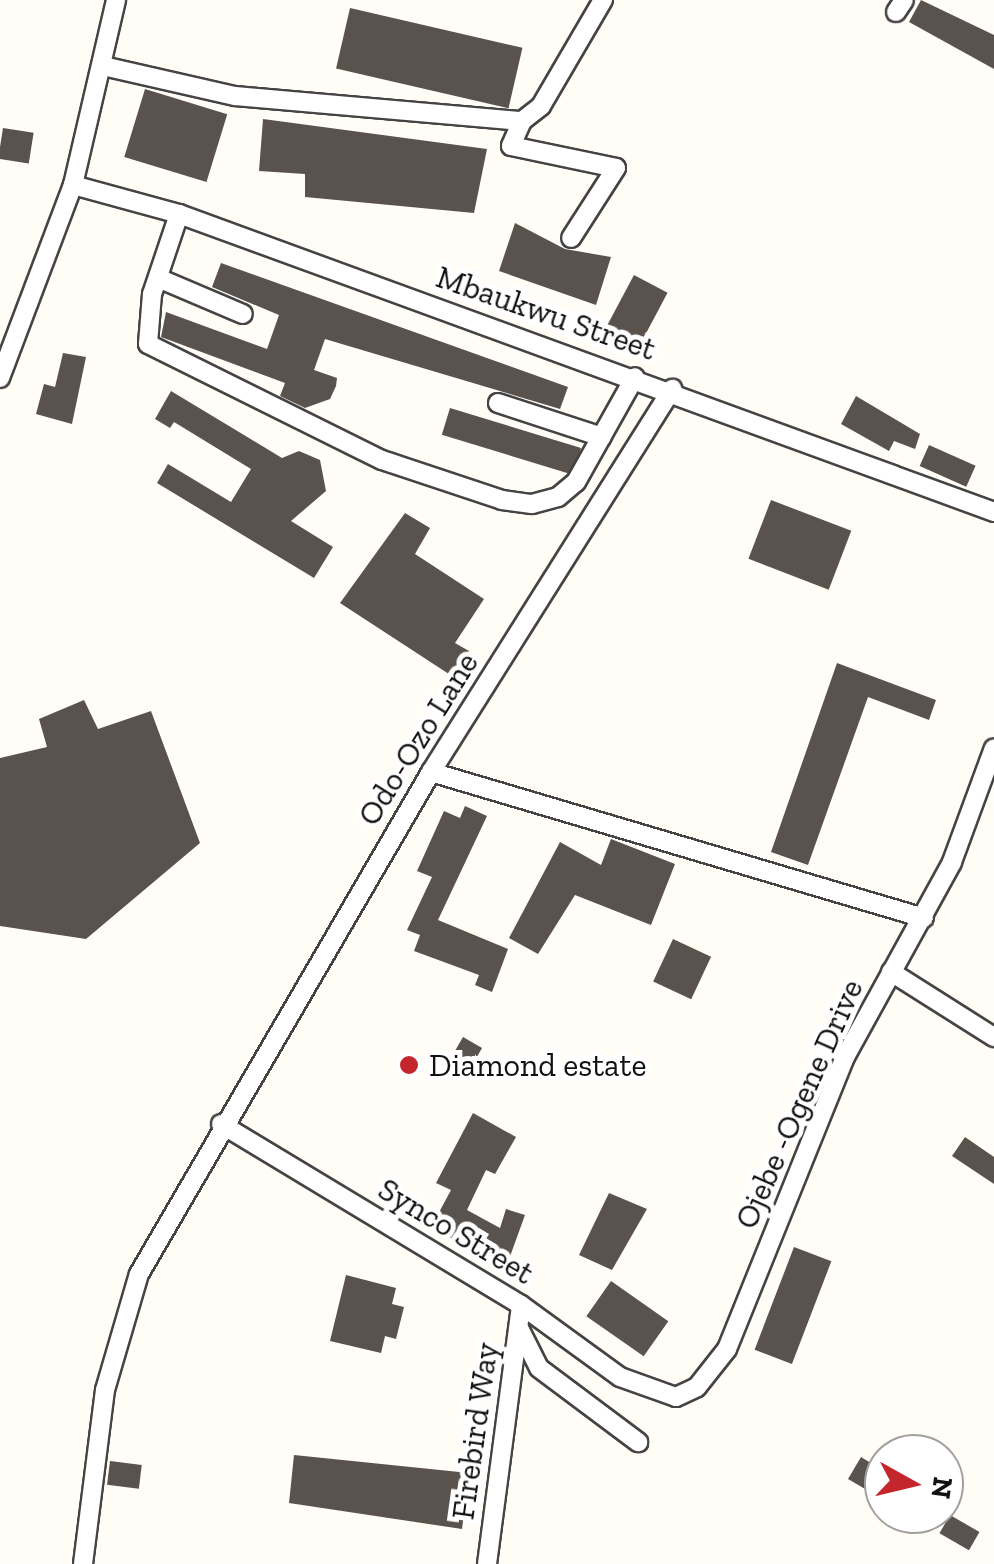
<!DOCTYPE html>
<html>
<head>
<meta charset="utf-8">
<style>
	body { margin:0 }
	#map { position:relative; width:994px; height:1564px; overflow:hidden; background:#fffdf5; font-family:"Zilla Slab",serif }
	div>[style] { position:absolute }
	.building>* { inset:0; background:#5a524d; transform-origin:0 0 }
	.roads { filter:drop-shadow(2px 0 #444) drop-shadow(-2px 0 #444) drop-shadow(0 2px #444) drop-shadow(0 -2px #444) }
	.minor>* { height:18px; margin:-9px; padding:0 9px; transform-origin:9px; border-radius:9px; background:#fff }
	.dots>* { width:28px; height:28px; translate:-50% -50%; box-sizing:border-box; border:5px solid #fff; border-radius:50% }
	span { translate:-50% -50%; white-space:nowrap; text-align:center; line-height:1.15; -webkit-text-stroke:10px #fff; paint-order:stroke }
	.street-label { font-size:32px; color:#111 }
	.poi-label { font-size:32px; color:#111 }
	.left { translate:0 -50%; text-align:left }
	.north { position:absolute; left:864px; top:1434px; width:100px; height:100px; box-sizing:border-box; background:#fff; border:2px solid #a0a0a0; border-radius:50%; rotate:98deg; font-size:28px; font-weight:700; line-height:40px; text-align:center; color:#111 }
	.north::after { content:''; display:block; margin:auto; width:35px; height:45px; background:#c4262e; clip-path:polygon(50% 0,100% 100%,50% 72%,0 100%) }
</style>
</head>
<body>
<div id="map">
	<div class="building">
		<div style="clip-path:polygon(921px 0,994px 35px,994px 69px,909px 22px)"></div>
		<div style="left:350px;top:8px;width:177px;height:62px;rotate:13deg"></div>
		<div style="left:145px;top:89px;width:86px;height:71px;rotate:17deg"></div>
		<div style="clip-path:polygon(263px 119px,487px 149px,474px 213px,305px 197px,305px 174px,259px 171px)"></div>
		<div style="left:3px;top:128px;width:31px;height:31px;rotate:9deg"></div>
		<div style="clip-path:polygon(515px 223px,565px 249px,611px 257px,596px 305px,499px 271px)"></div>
		<div style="clip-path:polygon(221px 263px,568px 387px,560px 409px,325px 339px,314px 370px,337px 378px,336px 386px,330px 399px,305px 408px,280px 396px,285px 383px,161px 337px,166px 312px,267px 349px,279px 315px,212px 287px)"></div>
		<div style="left:634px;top:275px;width:38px;height:57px;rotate:28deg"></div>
		<div style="clip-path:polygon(63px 353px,86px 357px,72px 424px,36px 414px,44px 384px,55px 387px)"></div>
		<div style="clip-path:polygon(171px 391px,282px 458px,299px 451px,320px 460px,326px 491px,291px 521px,333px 547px,314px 578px,157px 483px,168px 464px,231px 502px,251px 469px,174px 422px,170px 428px,155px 419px)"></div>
		<div style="clip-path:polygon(856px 396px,920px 434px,915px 449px,894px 441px,889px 451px,841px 424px)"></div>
		<div style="left:450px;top:408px;width:137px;height:28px;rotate:17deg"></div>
		<div style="left:929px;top:445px;width:51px;height:23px;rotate:24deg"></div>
		<div style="left:771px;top:500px;width:86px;height:63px;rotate:21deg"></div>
		<div style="clip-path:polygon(405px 513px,430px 528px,415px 554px,484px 599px,455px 643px,469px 651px,455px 678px,340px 603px)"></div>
		<div style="clip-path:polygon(837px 663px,936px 700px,929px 720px,868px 697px,808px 865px,771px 852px)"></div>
		<div style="clip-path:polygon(84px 700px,98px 729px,151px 711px,200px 843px,86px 939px,0 926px,0 758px,47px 747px,39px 719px)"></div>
		<div style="clip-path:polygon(465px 806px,487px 816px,438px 920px,508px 949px,492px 992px,475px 985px,479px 975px,414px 951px,420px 935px,407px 930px,432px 877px,417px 871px,444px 811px,460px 818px)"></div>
		<div style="clip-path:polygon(611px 839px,675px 864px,651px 925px,575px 895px,538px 954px,509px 938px,560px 842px,601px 865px)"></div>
		<div style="left:673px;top:939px;width:42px;height:47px;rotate:25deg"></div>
		<div style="left:463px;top:1037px;width:22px;height:32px;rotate:30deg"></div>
		<div style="clip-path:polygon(473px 1113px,516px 1137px,495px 1174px,486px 1170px,467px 1210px,500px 1228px,506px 1209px,525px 1215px,508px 1262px,430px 1229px,451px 1190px,436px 1183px)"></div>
		<div style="clip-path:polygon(965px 1137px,994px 1157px,994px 1184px,952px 1156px)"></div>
		<div style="clip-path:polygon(609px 1193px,647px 1209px,612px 1270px,579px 1255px)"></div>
		<div style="left:794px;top:1247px;width:40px;height:110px;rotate:21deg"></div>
		<div style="clip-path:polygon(346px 1275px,396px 1288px,392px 1304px,404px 1307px,396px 1339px,385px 1336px,381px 1353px,330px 1341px)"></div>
		<div style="left:611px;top:1281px;width:70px;height:43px;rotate:35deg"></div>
		<div style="clip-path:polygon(294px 1455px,469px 1473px,462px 1529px,289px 1503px)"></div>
		<div style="clip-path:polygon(861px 1457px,884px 1471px,884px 1500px,848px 1479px)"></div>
		<div style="left:110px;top:1461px;width:32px;height:24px;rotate:7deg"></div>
		<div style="left:950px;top:1515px;width:34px;height:21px;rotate:30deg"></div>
	</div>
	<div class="roads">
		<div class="minor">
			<div style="left:896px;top:12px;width:14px;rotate:-56deg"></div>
			<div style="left:103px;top:66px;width:135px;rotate:12.8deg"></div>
			<div style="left:235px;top:96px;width:288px;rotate:5deg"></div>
			<div style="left:522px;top:121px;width:24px;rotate:-38deg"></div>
			<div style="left:541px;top:106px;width:123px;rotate:-59.7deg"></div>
			<div style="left:522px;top:121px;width:27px;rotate:114deg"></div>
			<div style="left:511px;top:146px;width:107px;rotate:11.8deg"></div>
			<div style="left:616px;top:168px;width:83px;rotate:122.7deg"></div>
			<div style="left:73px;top:185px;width:110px;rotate:15.3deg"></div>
			<div style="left:179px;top:214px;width:868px;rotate:20.08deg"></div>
			<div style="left:179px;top:214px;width:84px;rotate:108.6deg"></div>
			<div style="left:152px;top:294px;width:50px;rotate:94.6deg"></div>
			<div style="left:148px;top:344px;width:261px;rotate:26.4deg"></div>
			<div style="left:382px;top:460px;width:126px;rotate:18.4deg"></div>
			<div style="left:502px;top:500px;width:30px;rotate:8deg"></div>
			<div style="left:532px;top:504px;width:27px;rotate:-15deg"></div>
			<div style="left:558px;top:497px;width:23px;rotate:-40deg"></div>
			<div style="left:576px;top:482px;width:120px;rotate:-60.7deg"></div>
			<div style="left:158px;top:278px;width:92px;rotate:23deg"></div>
			<div style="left:0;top:378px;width:206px;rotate:-69.3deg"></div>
			<div style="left:73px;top:185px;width:190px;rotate:-76.9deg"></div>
			<div style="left:498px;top:403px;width:109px;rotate:18.1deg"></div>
			<div style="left:431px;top:772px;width:514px;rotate:16.5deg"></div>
			<div style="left:891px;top:972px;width:122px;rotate:32.3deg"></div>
			<div style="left:221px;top:1124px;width:350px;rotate:31.1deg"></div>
			<div style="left:521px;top:1305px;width:122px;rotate:36deg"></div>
			<div style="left:620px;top:1377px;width:59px;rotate:19.7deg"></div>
			<div style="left:676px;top:1397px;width:23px;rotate:-25deg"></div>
			<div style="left:697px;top:1387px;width:48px;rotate:-51.7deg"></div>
			<div style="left:727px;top:1349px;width:315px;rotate:-68deg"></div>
			<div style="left:845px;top:1057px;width:222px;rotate:-61.2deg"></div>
			<div style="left:952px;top:862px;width:121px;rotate:-69.8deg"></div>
			<div style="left:520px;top:1330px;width:42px;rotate:63.4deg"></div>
			<div style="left:539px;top:1368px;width:124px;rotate:36.8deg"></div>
			<div style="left:83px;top:1564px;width:175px;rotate:-82.8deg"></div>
			<div style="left:105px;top:1390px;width:121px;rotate:-73.7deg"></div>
			<div style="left:139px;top:1274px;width:581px;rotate:-59.81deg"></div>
			<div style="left:431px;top:772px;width:453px;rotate:-57.8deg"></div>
			<div style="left:487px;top:1564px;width:261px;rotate:-82.5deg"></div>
		</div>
	</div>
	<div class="dots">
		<div style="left:409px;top:1065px;background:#c4262e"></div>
	</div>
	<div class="street-label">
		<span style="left:546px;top:313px;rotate:19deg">Mbaukwu Street</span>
		<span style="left:418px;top:739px;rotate:-58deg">Odo-Ozo Lane</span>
		<span style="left:799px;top:1104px;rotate:-66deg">Ojebe -Ogene Drive</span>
		<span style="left:456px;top:1231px;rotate:31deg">Synco Street</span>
		<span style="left:475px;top:1431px;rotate:-82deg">Firebird Way</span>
	</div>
	<div class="poi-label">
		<span class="left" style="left:429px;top:1065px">Diamond estate</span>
	</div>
	<div class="north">N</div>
</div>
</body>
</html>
